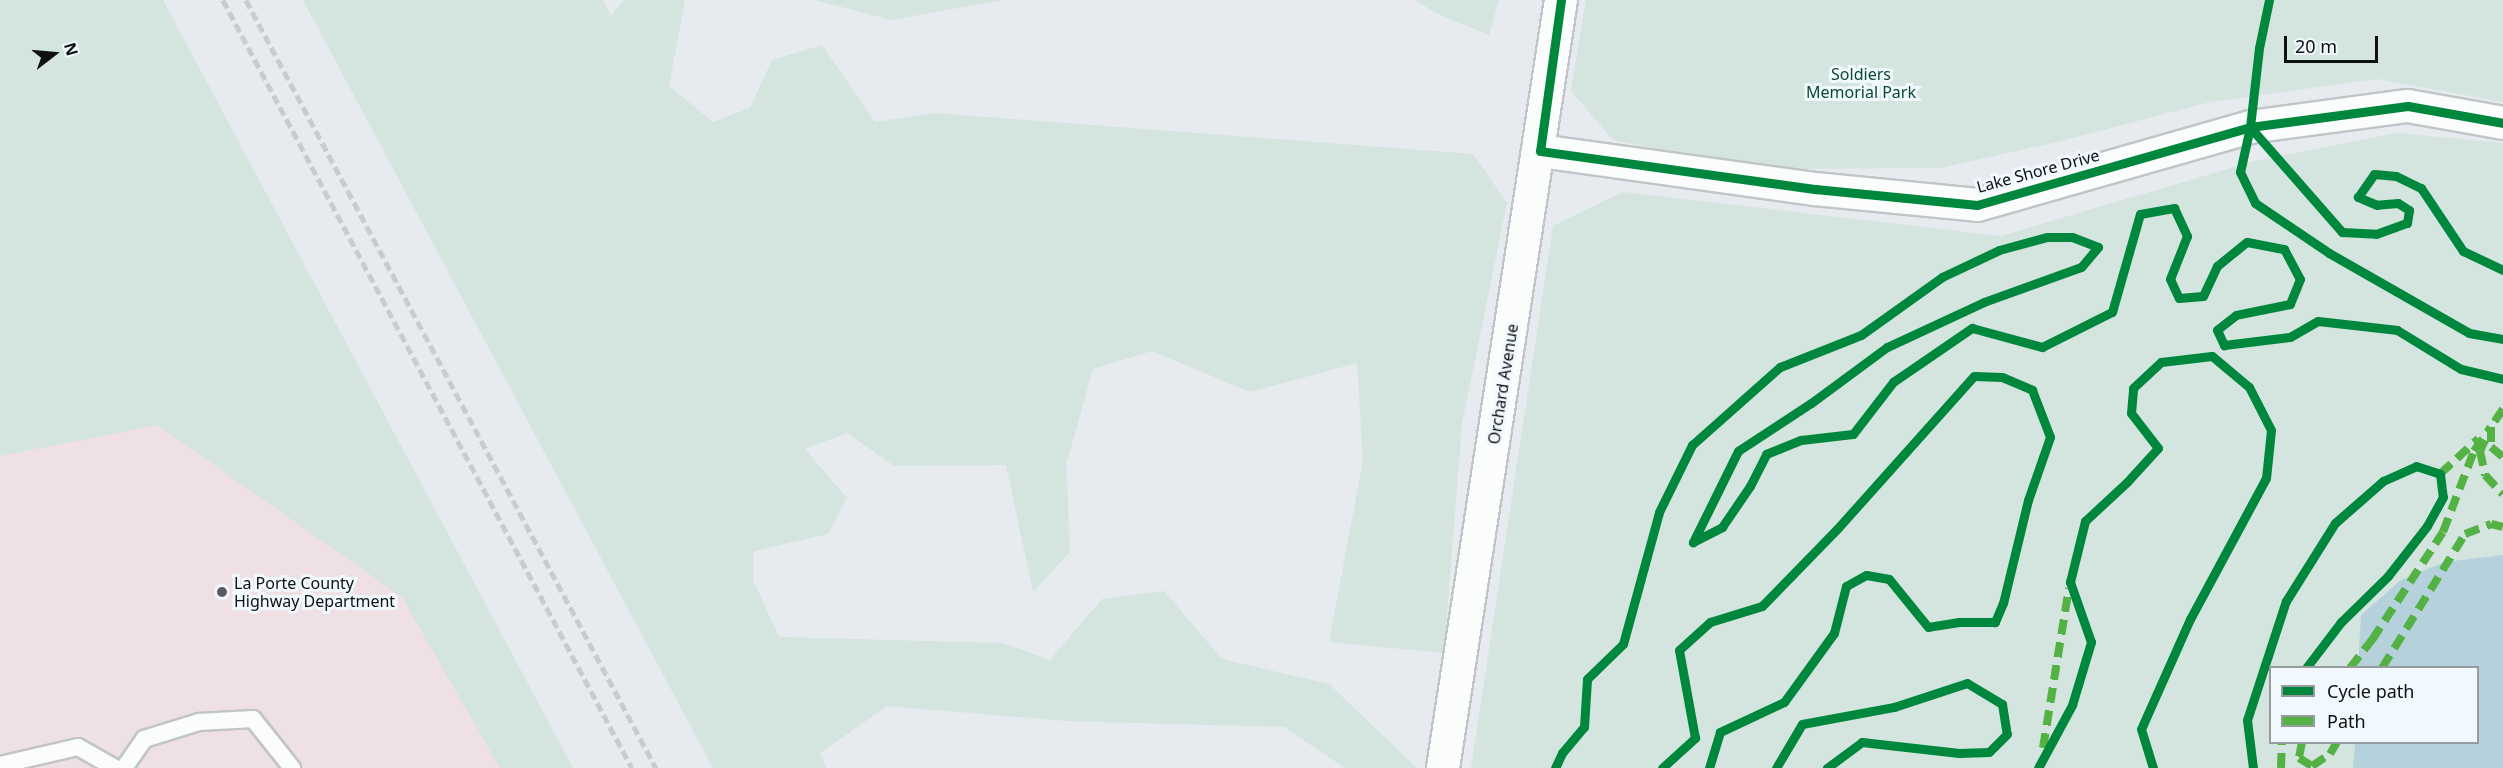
<!DOCTYPE html>
<html>
<head>
<meta charset="utf-8">
<style>
	body { margin:0 }
	#map { position:relative; width:2503px; height:768px; overflow:hidden; background:#e7eaee; font-family:"Noto Sans",sans-serif }
	div>[style] { position:absolute }
	.industrial>* { inset:0; background:#eee0e4 }
	.green>* { inset:0; background:#d4e4de }
	.water>* { inset:0; background:#b5d2dc }
	.roads { filter:drop-shadow(2px 0 #c2c5c8) drop-shadow(-2px 0 #c2c5c8) drop-shadow(0 2px #c2c5c8) drop-shadow(0 -2px #c2c5c8) }
	.service>* { height:16px; margin:-8px; padding:0 8px; transform-origin:8px; border-radius:8px; background:#fbfcfc }
	.minor>* { height:32px; margin:-16px; padding:0 16px; transform-origin:16px; border-radius:16px; background:#fbfcfc }
	.rail>* { height:4.5px; margin-top:-2.25px; transform-origin:0; background:repeating-linear-gradient(90deg,#cbcbcd 0 9px,transparent 0 13.5px) }
	.quiet>* { height:8px; margin-top:-4px; transform-origin:0; background:repeating-linear-gradient(90deg,#54b144 0 15px,transparent 0 23px) }
	.cycleway>* { height:9px; margin:-4.5px; padding:0 4.5px; transform-origin:4.5px; border-radius:4.5px; background:#00873e }
	.dots>* { width:16px; height:16px; translate:-50% -50%; box-sizing:border-box; border:3px solid #f1f8fe; border-radius:50% }
	span { translate:-50% -50%; white-space:nowrap; text-align:center; line-height:1.15; -webkit-text-stroke:6px #f1f8fe; paint-order:stroke }
	.park-label { font-size:16px; color:#084a31 }
	.street-label { font-size:16px; color:#0e1012 }
	.poi-label { font-size:16px; color:#0e1012 }
	.left { translate:0 -50%; text-align:left }
	.legend { position:absolute; left:2269px; top:666px; width:210px; height:78px; box-sizing:border-box; background:#f1f8fe; border:2px solid #969ba0; margin:0; padding:8px 10px; list-style:none; font-size:18px; color:#0e1012 }
	.legend li { display:flex; align-items:center; gap:12px; height:30px }
	.legend b { width:30px; border:2px solid #969ba0 }
	.north { position:absolute; left:24px; top:24px; width:60px; height:60px; -webkit-text-stroke:4px #f1f8fe; paint-order:stroke; rotate:74deg; font-size:16px; font-weight:700; line-height:24px; text-align:center; color:#0e1012 }
	.north::after { content:''; display:block; margin:auto; width:21px; height:27px; background:#0e1012; clip-path:polygon(50% 0,100% 100%,50% 72%,0 100%) }
	.scale { position:absolute; left:2284px; top:36px; width:94px; height:27px; box-sizing:border-box; border:3px solid #0e1012; border-top:0; padding-left:8px; font-size:18px; line-height:21px; white-space:nowrap; color:#0e1012; -webkit-text-stroke:4px #f1f8fe; paint-order:stroke }
</style>
</head>
<body>
<div id="map">
	<div class="industrial">
		<div style="clip-path:polygon(306px 333px,538px 768px,0 768px,0 415px)"></div>
	</div>
	<div class="green">
		<div style="clip-path:polygon(0 0,163px 0,573px 768px,500px 768px,402px 597px,157px 425px,0 456px)"></div>
		<div style="clip-path:polygon(303px 0,603px 0,611px 16px,624px 0,685px 0,669px 86px,713px 122px,750px 108px,772px 60px,822px 45px,875px 122px,934px 113px,1473px 154px,1507px 203px,1462px 423px,1444px 653px,1329px 642px,1363px 461px,1357px 363px,1250px 392px,1152px 351px,1093px 369px,1066px 465px,1070px 552px,1033px 592px,1006px 465px,894px 466px,847px 433px,805px 449px,847px 498px,828px 534px,754px 551px,753px 580px,779px 637px,1003px 643px,1050px 660px,1102px 599px,1164px 591px,1222px 659px,1329px 684px,1417px 768px,1345px 768px,1284px 727px,1067px 721px,887px 706px,820px 753px,826px 768px,713px 768px)"></div>
		<div style="clip-path:polygon(815px 0,1003px 0,891px 20px)"></div>
		<div style="clip-path:polygon(1415px 0,1499px 0,1489px 35px,1436px 13px)"></div>
		<div style="clip-path:polygon(1586px 0,2503px 0,2503px 102px,2377px 79px,2210px 102px,2061px 141px,1941px 168px,1758px 169px,1613px 140px,1571px 91px)"></div>
		<div style="clip-path:polygon(evenodd,2397px 133px,2503px 143px,2503px 768px,1471px 768px,1553px 226px,1623px 192px,2001px 236px,2255px 161px,2397px 133px,2270px 668px,2478px 668px,2478px 742px,2270px 742px,2270px 668px)"></div>
	</div>
	<div class="water">
		<div style="clip-path:polygon(2503px 555px,2503px 768px,2353px 768px,2355px 743px,2478px 742px,2478px 668px,2358px 667px,2361px 615px,2401px 580px,2445px 562px)"></div>
	</div>
	<div class="roads">
		<div class="service">
			<div style="left:0;top:765px;width:80px;rotate:-13deg"></div>
			<div style="left:78px;top:747px;width:43px;rotate:29.6deg"></div>
			<div style="left:124px;top:768px;width:35px;rotate:-55deg"></div>
			<div style="left:144px;top:739px;width:58px;rotate:-17.2deg"></div>
			<div style="left:199px;top:722px;width:54px;rotate:-3.2deg"></div>
			<div style="left:253px;top:719px;width:63px;rotate:51.5deg"></div>
		</div>
		<div class="minor">
			<div style="left:1540px;top:151px;width:278px;rotate:7.9deg"></div>
			<div style="left:1815px;top:189px;width:163px;rotate:5.6deg"></div>
			<div style="left:1977px;top:205px;width:284px;rotate:-15.9deg"></div>
			<div style="left:2250px;top:127px;width:159px;rotate:-7.6deg"></div>
			<div style="left:2408px;top:106px;width:97px;rotate:10.1deg"></div>
			<div style="left:1443px;top:768px;width:777px;rotate:-81.27deg"></div>
		</div>
	</div>
	<div class="rail">
		<div style="left:223px;top:0;width:870px;rotate:61.96deg"></div>
		<div style="left:246px;top:0;width:871px;rotate:61.9deg"></div>
	</div>
	<div class="quiet">
		<div style="left:2503px;top:409px;width:22px;rotate:124deg"></div>
		<div style="left:2491px;top:427px;width:20px;rotate:90deg"></div>
		<div style="left:2491px;top:447px;width:16px;rotate:40deg"></div>
		<div style="left:2485px;top:440px;width:12px;rotate:114deg"></div>
		<div style="left:2480px;top:451px;width:25px;rotate:78deg"></div>
		<div style="left:2485px;top:475px;width:26px;rotate:47deg"></div>
		<div style="left:2440px;top:474px;width:52px;rotate:-42.6deg"></div>
		<div style="left:2350px;top:668px;width:36px;rotate:-52deg"></div>
		<div style="left:2372px;top:640px;width:129px;rotate:-56.7deg"></div>
		<div style="left:2443px;top:532px;width:87px;rotate:-69.1deg"></div>
		<div style="left:2474px;top:451px;width:29px;rotate:-55deg"></div>
		<div style="left:2382px;top:668px;width:158px;rotate:-58.2deg"></div>
		<div style="left:2465px;top:534px;width:28px;rotate:-21deg"></div>
		<div style="left:2491px;top:524px;width:12px;rotate:14deg"></div>
		<div style="left:2302px;top:742px;width:16px;rotate:101deg"></div>
		<div style="left:2299px;top:758px;width:15px;rotate:32deg"></div>
		<div style="left:2312px;top:766px;width:22px;rotate:-34deg"></div>
		<div style="left:2330px;top:754px;width:14px;rotate:-60deg"></div>
		<div style="left:2043px;top:748px;width:162px;rotate:-80.8deg"></div>
		<div style="left:2281px;top:768px;width:26px;rotate:-88deg"></div>
	</div>
	<div class="cycleway">
		<div style="left:1561px;top:0;width:152px;rotate:97.9deg"></div>
		<div style="left:1540px;top:151px;width:278px;rotate:7.9deg"></div>
		<div style="left:1815px;top:189px;width:163px;rotate:5.6deg"></div>
		<div style="left:1977px;top:205px;width:284px;rotate:-15.9deg"></div>
		<div style="left:2250px;top:127px;width:159px;rotate:-7.6deg"></div>
		<div style="left:2408px;top:106px;width:97px;rotate:10.1deg"></div>
		<div style="left:2269px;top:0;width:49px;rotate:101.8deg"></div>
		<div style="left:2259px;top:48px;width:80px;rotate:96.5deg"></div>
		<div style="left:2250px;top:127px;width:46px;rotate:102.5deg"></div>
		<div style="left:2240px;top:172px;width:34px;rotate:64deg"></div>
		<div style="left:2255px;top:203px;width:89px;rotate:34deg"></div>
		<div style="left:2329px;top:253px;width:161px;rotate:29.7deg"></div>
		<div style="left:2469px;top:333px;width:35px;rotate:10deg"></div>
		<div style="left:2250px;top:127px;width:140px;rotate:48.8deg"></div>
		<div style="left:2342px;top:232px;width:34px;rotate:3deg"></div>
		<div style="left:2376px;top:234px;width:33px;rotate:-20deg"></div>
		<div style="left:2407px;top:223px;width:13px;rotate:-81deg"></div>
		<div style="left:2409px;top:210px;width:13px;rotate:-148deg"></div>
		<div style="left:2398px;top:203px;width:21px;rotate:175deg"></div>
		<div style="left:2377px;top:205px;width:21px;rotate:-157deg"></div>
		<div style="left:2358px;top:197px;width:28px;rotate:-55deg"></div>
		<div style="left:2374px;top:174px;width:22px;rotate:5deg"></div>
		<div style="left:2396px;top:176px;width:28px;rotate:26deg"></div>
		<div style="left:2421px;top:188px;width:76px;rotate:56.3deg"></div>
		<div style="left:2463px;top:251px;width:44px;rotate:25.4deg"></div>
		<div style="left:1555px;top:768px;width:17px;rotate:-65deg"></div>
		<div style="left:1562px;top:753px;width:34px;rotate:-50deg"></div>
		<div style="left:1584px;top:727px;width:48px;rotate:-86.4deg"></div>
		<div style="left:1587px;top:679px;width:50px;rotate:-44.2deg"></div>
		<div style="left:1623px;top:644px;width:137px;rotate:-74.7deg"></div>
		<div style="left:1659px;top:512px;width:75px;rotate:-63.8deg"></div>
		<div style="left:1692px;top:445px;width:118px;rotate:-41.6deg"></div>
		<div style="left:1780px;top:367px;width:87px;rotate:-21.6deg"></div>
		<div style="left:1861px;top:335px;width:100px;rotate:-35.6deg"></div>
		<div style="left:1942px;top:277px;width:63px;rotate:-25.3deg"></div>
		<div style="left:1999px;top:250px;width:50px;rotate:-15.2deg"></div>
		<div style="left:2047px;top:237px;width:25px"></div>
		<div style="left:2072px;top:237px;width:28px;rotate:21deg"></div>
		<div style="left:2098px;top:247px;width:26px;rotate:130deg"></div>
		<div style="left:2081px;top:267px;width:103px;rotate:160.2deg"></div>
		<div style="left:1984px;top:302px;width:107px;rotate:155.1deg"></div>
		<div style="left:1887px;top:347px;width:94px;rotate:143.6deg"></div>
		<div style="left:1811px;top:403px;width:87px;rotate:146.7deg"></div>
		<div style="left:1738px;top:451px;width:102px;rotate:116.3deg"></div>
		<div style="left:1693px;top:542px;width:33px;rotate:-27deg"></div>
		<div style="left:1722px;top:527px;width:50px;rotate:-55.7deg"></div>
		<div style="left:1750px;top:486px;width:36px;rotate:-63deg"></div>
		<div style="left:1766px;top:454px;width:38px;rotate:-22deg"></div>
		<div style="left:1801px;top:440px;width:52px;rotate:-6.6deg"></div>
		<div style="left:1853px;top:434px;width:66px;rotate:-52.4deg"></div>
		<div style="left:1893px;top:382px;width:96px;rotate:-34.4deg"></div>
		<div style="left:1972px;top:328px;width:73px;rotate:15.2deg"></div>
		<div style="left:2042px;top:347px;width:78px;rotate:-26.6deg"></div>
		<div style="left:2112px;top:312px;width:102px;rotate:-74.1deg"></div>
		<div style="left:2140px;top:214px;width:35px;rotate:-10deg"></div>
		<div style="left:2174px;top:208px;width:31px;rotate:65deg"></div>
		<div style="left:2187px;top:236px;width:46px;rotate:111.6deg"></div>
		<div style="left:2170px;top:279px;width:21px;rotate:65deg"></div>
		<div style="left:2179px;top:298px;width:24px;rotate:-5deg"></div>
		<div style="left:2203px;top:296px;width:33px;rotate:-65deg"></div>
		<div style="left:2217px;top:266px;width:38px;rotate:-39deg"></div>
		<div style="left:2247px;top:242px;width:38px;rotate:11deg"></div>
		<div style="left:2284px;top:249px;width:34px;rotate:62deg"></div>
		<div style="left:2300px;top:279px;width:27px;rotate:112deg"></div>
		<div style="left:2290px;top:304px;width:55px;rotate:168.5deg"></div>
		<div style="left:2236px;top:315px;width:24px;rotate:142deg"></div>
		<div style="left:2217px;top:330px;width:17px;rotate:65deg"></div>
		<div style="left:2224px;top:345px;width:66px;rotate:-6.9deg"></div>
		<div style="left:2290px;top:337px;width:32px;rotate:-30deg"></div>
		<div style="left:2318px;top:321px;width:80px;rotate:6.5deg"></div>
		<div style="left:2397px;top:330px;width:75px;rotate:31.4deg"></div>
		<div style="left:2461px;top:369px;width:43px;rotate:13.4deg"></div>
		<div style="left:1662px;top:768px;width:45px;rotate:-42.3deg"></div>
		<div style="left:1695px;top:738px;width:89px;rotate:-100.3deg"></div>
		<div style="left:1679px;top:650px;width:42px;rotate:-42.1deg"></div>
		<div style="left:1710px;top:622px;width:54px;rotate:-17.1deg"></div>
		<div style="left:1762px;top:606px;width:107px;rotate:-45.8deg"></div>
		<div style="left:1837px;top:529px;width:205px;rotate:-48.2deg"></div>
		<div style="left:1974px;top:376px;width:28px;rotate:2deg"></div>
		<div style="left:2002px;top:377px;width:33px;rotate:23deg"></div>
		<div style="left:2032px;top:390px;width:50px;rotate:69deg"></div>
		<div style="left:2050px;top:437px;width:67px;rotate:109.2deg"></div>
		<div style="left:2028px;top:500px;width:106px;rotate:103.6deg"></div>
		<div style="left:2003px;top:603px;width:21px;rotate:113deg"></div>
		<div style="left:1995px;top:622px;width:36px;rotate:180deg"></div>
		<div style="left:1959px;top:622px;width:31px;rotate:171deg"></div>
		<div style="left:1928px;top:627px;width:62px;rotate:-129.1deg"></div>
		<div style="left:1889px;top:579px;width:23px;rotate:-170deg"></div>
		<div style="left:1866px;top:575px;width:23px;rotate:151deg"></div>
		<div style="left:1846px;top:586px;width:49px;rotate:104.3deg"></div>
		<div style="left:1834px;top:633px;width:85px;rotate:125.9deg"></div>
		<div style="left:1784px;top:702px;width:71px;rotate:154.9deg"></div>
		<div style="left:1720px;top:732px;width:38px;rotate:107deg"></div>
		<div style="left:1776px;top:768px;width:51px;rotate:-59.4deg"></div>
		<div style="left:1802px;top:724px;width:94px;rotate:-10.5deg"></div>
		<div style="left:1894px;top:707px;width:77px;rotate:-18.2deg"></div>
		<div style="left:1967px;top:683px;width:41px;rotate:31deg"></div>
		<div style="left:2002px;top:704px;width:30px;rotate:81deg"></div>
		<div style="left:2007px;top:734px;width:25px;rotate:135deg"></div>
		<div style="left:1989px;top:752px;width:30px;rotate:178deg"></div>
		<div style="left:1959px;top:753px;width:98px;rotate:-173.5deg"></div>
		<div style="left:1862px;top:742px;width:44px;rotate:143.4deg"></div>
		<div style="left:2038px;top:768px;width:72px;rotate:-61.6deg"></div>
		<div style="left:2072px;top:705px;width:66px;rotate:-73.2deg"></div>
		<div style="left:2091px;top:642px;width:64px;rotate:-109.3deg"></div>
		<div style="left:2070px;top:582px;width:63px;rotate:-76.2deg"></div>
		<div style="left:2085px;top:521px;width:57px;rotate:-42.9deg"></div>
		<div style="left:2127px;top:482px;width:46px;rotate:-47.6deg"></div>
		<div style="left:2158px;top:448px;width:44px;rotate:-127.6deg"></div>
		<div style="left:2131px;top:413px;width:25px;rotate:-85deg"></div>
		<div style="left:2133px;top:388px;width:38px;rotate:-43deg"></div>
		<div style="left:2161px;top:362px;width:51px;rotate:-6.7deg"></div>
		<div style="left:2212px;top:356px;width:48px;rotate:40deg"></div>
		<div style="left:2249px;top:387px;width:48px;rotate:62.9deg"></div>
		<div style="left:2271px;top:430px;width:48px;rotate:95.9deg"></div>
		<div style="left:2266px;top:478px;width:160px;rotate:118.3deg"></div>
		<div style="left:2190px;top:619px;width:120px;rotate:114deg"></div>
		<div style="left:2141px;top:729px;width:41px;rotate:72.9deg"></div>
		<div style="left:2253px;top:768px;width:48px;rotate:-97.1deg"></div>
		<div style="left:2247px;top:720px;width:125px;rotate:-71.9deg"></div>
		<div style="left:2286px;top:601px;width:92px;rotate:-57.9deg"></div>
		<div style="left:2335px;top:523px;width:64px;rotate:-41.2deg"></div>
		<div style="left:2383px;top:481px;width:36px;rotate:-24deg"></div>
		<div style="left:2416px;top:466px;width:25px;rotate:18deg"></div>
		<div style="left:2440px;top:474px;width:23px;rotate:83deg"></div>
		<div style="left:2443px;top:497px;width:33px;rotate:119deg"></div>
		<div style="left:2427px;top:526px;width:63px;rotate:128deg"></div>
		<div style="left:2388px;top:576px;width:66px;rotate:135.6deg"></div>
		<div style="left:2341px;top:622px;width:58px;rotate:127.3deg"></div>
	</div>
	<div class="dots">
		<div style="left:222px;top:592px;background:#5a5c5f"></div>
	</div>
	<div class="park-label">
		<span style="left:1861px;top:83px">Soldiers<br>Memorial Park</span>
	</div>
	<div class="street-label">
		<span style="left:2038px;top:171px;rotate:-15deg">Lake Shore Drive</span>
		<span style="left:1503px;top:384px;rotate:-81deg">Orchard Avenue</span>
	</div>
	<div class="poi-label">
		<span class="left" style="left:234px;top:592px">La Porte County<br>Highway Department</span>
	</div>
	<ul class="legend">
	<li><b style="height:8px;background:#00873e"></b>Cycle path</li>
	<li><b style="height:8px;background:#54b144"></b>Path</li>
	</ul>
	<div class="north">N</div>
	<div class="scale">20 m</div>
</div>
</body>
</html>
